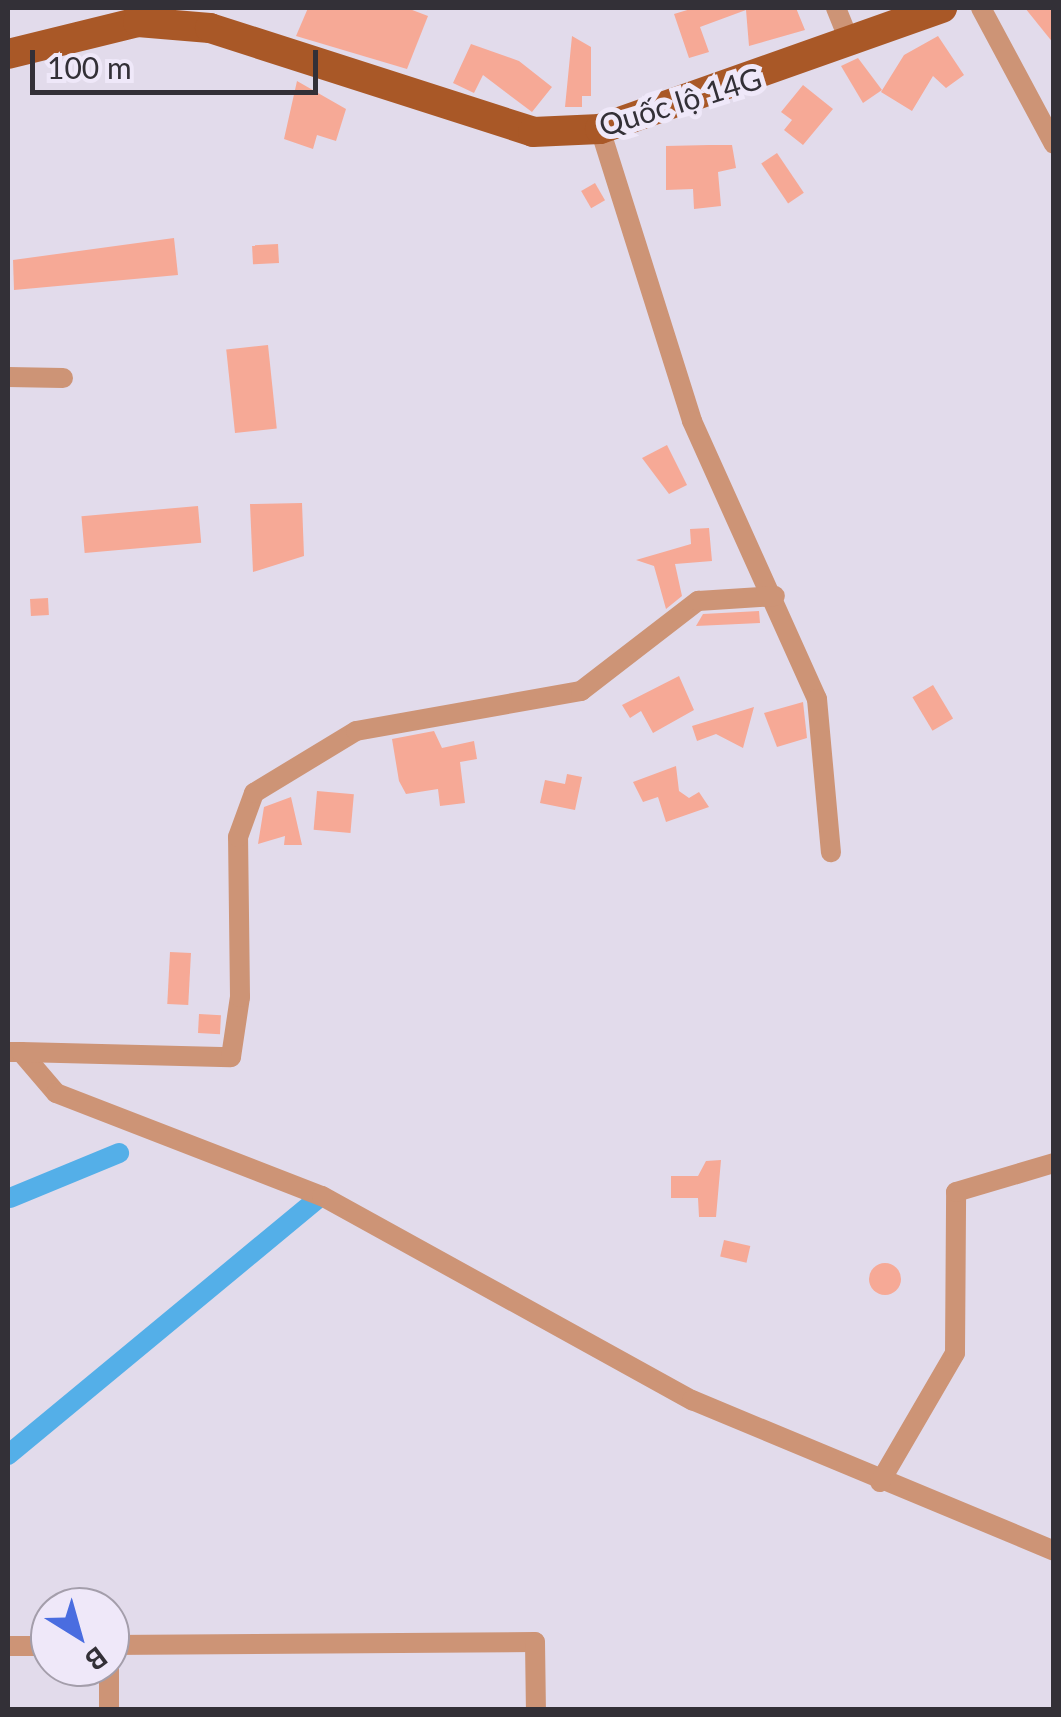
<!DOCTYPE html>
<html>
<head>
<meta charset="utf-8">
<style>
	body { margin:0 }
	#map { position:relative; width:1061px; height:1717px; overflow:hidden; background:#e2dbeb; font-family:Lato,sans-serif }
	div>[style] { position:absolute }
	.canal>* { height:20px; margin:-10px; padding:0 10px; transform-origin:10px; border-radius:10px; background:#54afe8 }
	.building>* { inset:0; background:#f6a996; transform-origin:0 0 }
	.round { border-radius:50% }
	.street>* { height:20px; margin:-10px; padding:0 10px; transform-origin:10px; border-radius:10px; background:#cd9476 }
	.primary>* { height:30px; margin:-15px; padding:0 15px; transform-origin:15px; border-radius:15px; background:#a95827 }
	span { translate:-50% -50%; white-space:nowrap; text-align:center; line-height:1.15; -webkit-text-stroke:10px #efe8f9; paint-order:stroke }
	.street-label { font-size:30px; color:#333037 }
	.frame { position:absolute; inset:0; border:10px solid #333037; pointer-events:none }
	.north { position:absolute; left:30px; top:1587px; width:100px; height:100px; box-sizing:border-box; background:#efe8f9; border:2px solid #a49eab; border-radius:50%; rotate:143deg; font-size:28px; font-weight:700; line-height:40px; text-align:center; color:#333037 }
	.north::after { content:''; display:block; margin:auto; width:35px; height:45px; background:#4a6de0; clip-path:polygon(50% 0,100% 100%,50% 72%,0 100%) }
	.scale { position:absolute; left:30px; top:50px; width:288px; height:45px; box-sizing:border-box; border:5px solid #333037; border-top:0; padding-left:12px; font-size:30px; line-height:35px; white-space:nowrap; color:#333037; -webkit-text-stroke:8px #efe8f9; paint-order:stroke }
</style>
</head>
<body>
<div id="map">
	<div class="canal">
		<div style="left:10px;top:1198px;width:118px;rotate:-22.4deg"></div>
		<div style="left:8px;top:1455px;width:401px;rotate:-39.6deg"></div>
	</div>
	<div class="building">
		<div style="clip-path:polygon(308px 8px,407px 8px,428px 16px,407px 69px,296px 36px)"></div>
		<div style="clip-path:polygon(694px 8px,796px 8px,805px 30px,749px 46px,746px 10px,700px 27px,709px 52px,689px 58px,674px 14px)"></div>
		<div style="clip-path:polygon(1025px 8px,1054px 8px,1054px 44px)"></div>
		<div style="clip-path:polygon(572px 36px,591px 47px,591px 96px,582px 96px,582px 107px,565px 107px)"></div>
		<div style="clip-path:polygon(938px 36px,964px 75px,946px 88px,933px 76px,912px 111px,881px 92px,904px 55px)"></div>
		<div style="clip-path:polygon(471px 44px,519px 61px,552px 87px,532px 112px,483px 75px,474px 93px,453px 83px)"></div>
		<div style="clip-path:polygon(858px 58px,882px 90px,863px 103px,841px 66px)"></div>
		<div style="clip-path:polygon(297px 81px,346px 109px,336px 141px,317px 135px,313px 149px,284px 139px)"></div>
		<div style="clip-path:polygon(803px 85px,833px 109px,803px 145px,784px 130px,792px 120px,781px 112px)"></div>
		<div style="clip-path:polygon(709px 145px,732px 145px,736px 168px,718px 172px,721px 206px,694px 209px,693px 189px,666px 190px,666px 146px)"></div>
		<div style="left:777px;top:153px;width:48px;height:19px;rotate:56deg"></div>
		<div style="left:595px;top:183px;width:20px;height:16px;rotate:60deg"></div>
		<div style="clip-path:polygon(174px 238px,178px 275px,14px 290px,13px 260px)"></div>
		<div style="left:278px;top:244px;width:19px;height:26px;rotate:87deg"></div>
		<div style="left:268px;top:345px;width:84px;height:42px;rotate:84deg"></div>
		<div style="clip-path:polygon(667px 445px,687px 485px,669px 494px,642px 458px)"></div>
		<div style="clip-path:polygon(302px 503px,304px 556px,253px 572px,250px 504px)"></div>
		<div style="left:198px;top:506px;width:37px;height:117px;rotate:85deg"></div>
		<div style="clip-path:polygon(709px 528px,712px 561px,675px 564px,682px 596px,666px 609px,654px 566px,636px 560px,691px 544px,690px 529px)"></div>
		<div style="left:48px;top:598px;width:17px;height:18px;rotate:87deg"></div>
		<div style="clip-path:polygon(759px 611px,760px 623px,696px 626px,703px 614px)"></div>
		<div style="clip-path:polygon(679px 676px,694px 710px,653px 733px,641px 711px,630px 718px,622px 705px)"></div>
		<div style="left:933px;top:685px;width:39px;height:24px;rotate:59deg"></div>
		<div style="clip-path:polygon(803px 702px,807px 738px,777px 747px,764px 713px)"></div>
		<div style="clip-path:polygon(754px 707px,743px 748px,716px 734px,697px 741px,692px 726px)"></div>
		<div style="clip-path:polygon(434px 731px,442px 748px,474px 741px,477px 759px,460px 762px,465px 803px,440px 806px,438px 789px,406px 794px,399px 781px,392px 739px)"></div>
		<div style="clip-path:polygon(676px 766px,679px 791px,689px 798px,699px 792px,709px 807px,666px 822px,658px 797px,643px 802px,633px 782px)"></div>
		<div style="clip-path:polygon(567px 774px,582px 777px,575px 810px,540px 803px,545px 780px,565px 784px)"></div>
		<div style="left:317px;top:791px;width:37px;height:39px;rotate:5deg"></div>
		<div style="clip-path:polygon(291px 797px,302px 845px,284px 845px,285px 836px,258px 844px,264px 807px)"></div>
		<div style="left:170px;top:952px;width:21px;height:52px;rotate:3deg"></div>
		<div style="left:199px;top:1014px;width:22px;height:19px;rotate:3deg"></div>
		<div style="clip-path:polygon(721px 1160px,716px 1217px,699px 1217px,698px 1198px,671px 1198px,671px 1176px,698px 1176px,706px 1161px)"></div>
		<div style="left:724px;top:1240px;width:27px;height:17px;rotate:13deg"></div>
		<div class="round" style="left:869px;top:1263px;width:32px;height:32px"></div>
	</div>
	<div class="street">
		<div style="left:836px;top:8px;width:38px;rotate:68deg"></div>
		<div style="left:981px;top:8px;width:154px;rotate:61.8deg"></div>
		<div style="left:600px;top:129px;width:306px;rotate:72.5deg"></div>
		<div style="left:692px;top:421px;width:305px;rotate:65.8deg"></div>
		<div style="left:817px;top:699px;width:154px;rotate:84.8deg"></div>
		<div style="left:8px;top:377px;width:55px;rotate:1deg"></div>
		<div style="left:8px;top:1052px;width:13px"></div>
		<div style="left:21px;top:1052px;width:54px;rotate:49.5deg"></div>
		<div style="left:56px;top:1093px;width:285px;rotate:21.2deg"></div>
		<div style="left:322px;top:1196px;width:423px;rotate:28.9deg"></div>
		<div style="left:692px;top:1400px;width:392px;rotate:22.6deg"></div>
		<div style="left:21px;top:1052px;width:210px;rotate:1.4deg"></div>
		<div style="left:231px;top:1057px;width:61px;rotate:-81.5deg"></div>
		<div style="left:240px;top:997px;width:160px;rotate:-90.7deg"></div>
		<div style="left:238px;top:837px;width:47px;rotate:-70deg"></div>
		<div style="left:254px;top:793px;width:119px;rotate:-31.3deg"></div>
		<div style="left:356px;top:731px;width:229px;rotate:-10.1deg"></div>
		<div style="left:581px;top:691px;width:148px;rotate:-37.6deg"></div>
		<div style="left:698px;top:601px;width:77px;rotate:-3.7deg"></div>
		<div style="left:880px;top:1482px;width:149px;rotate:-59.8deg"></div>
		<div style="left:955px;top:1353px;width:161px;rotate:-89.6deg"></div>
		<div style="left:956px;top:1192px;width:102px;rotate:-16.5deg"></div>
		<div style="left:110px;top:1645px;width:425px;rotate:-0.4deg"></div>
		<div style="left:535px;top:1642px;width:68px;rotate:89.2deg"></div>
		<div style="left:8px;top:1646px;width:42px"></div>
		<div style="left:109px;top:1710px;width:43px;rotate:-90deg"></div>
	</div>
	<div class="primary">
		<div style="left:8px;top:54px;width:134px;rotate:-13.8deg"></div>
		<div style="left:138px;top:22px;width:72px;rotate:4.8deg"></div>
		<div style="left:210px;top:28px;width:339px;rotate:17.8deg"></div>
		<div style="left:533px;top:132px;width:67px;rotate:-2.6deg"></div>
		<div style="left:600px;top:129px;width:363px;rotate:-19.5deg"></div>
	</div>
	<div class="street-label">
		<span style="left:680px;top:101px;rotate:-17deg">Quốc lộ 14G</span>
	</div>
	<div class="frame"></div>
	<div class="north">B</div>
	<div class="scale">100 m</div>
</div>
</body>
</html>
